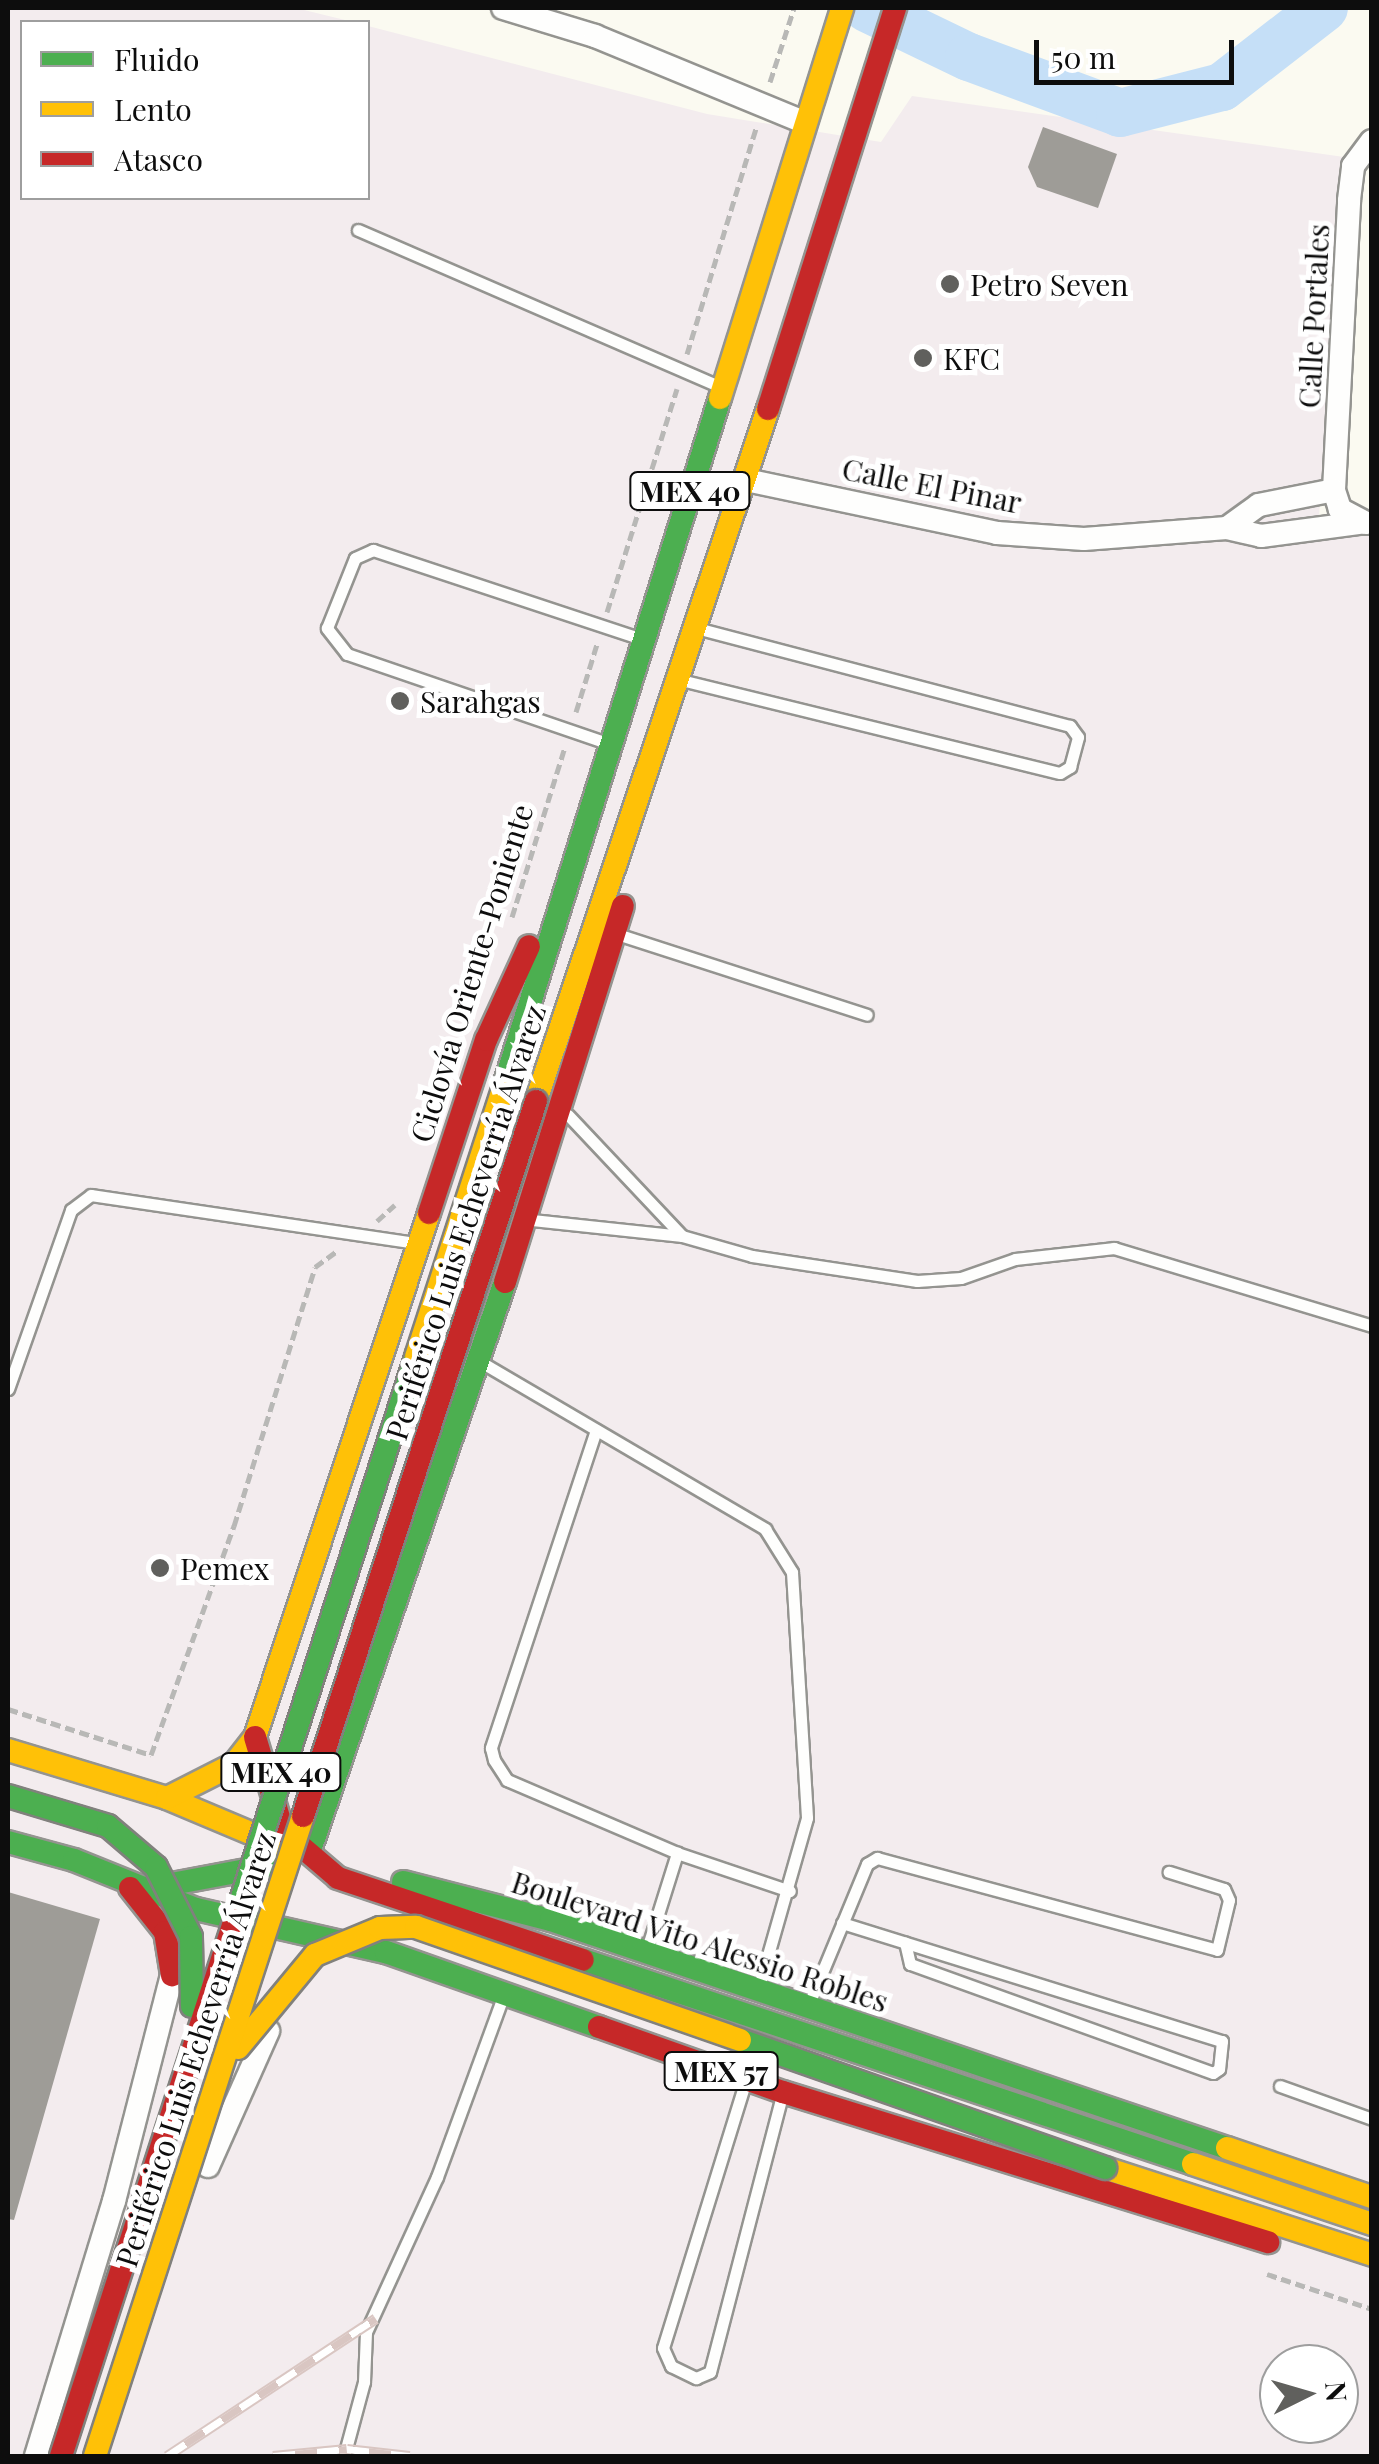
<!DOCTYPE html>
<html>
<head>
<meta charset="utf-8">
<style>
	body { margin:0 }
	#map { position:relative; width:1379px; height:2464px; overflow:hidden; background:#fbfaf1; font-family:"Playfair Display",serif }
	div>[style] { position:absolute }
	.industrial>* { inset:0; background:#f3ecee }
	.river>* { height:48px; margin:-24px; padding:0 24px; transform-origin:24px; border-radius:24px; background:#c5dff7 }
	.building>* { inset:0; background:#9e9c97 }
	.path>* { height:5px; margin-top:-2.5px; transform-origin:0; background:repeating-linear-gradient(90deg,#b8b8b6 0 10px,transparent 0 15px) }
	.roads { filter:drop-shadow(2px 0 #949490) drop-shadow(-2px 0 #949490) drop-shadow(0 2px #949490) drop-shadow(0 -2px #949490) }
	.lane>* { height:11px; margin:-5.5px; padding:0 5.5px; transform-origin:5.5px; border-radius:5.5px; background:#fefefd }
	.street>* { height:22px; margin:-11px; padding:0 11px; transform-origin:11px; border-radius:11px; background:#fefefd }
	.fast>* { height:22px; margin:-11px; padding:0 11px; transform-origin:11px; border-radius:11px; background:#4caf50 }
	.slow>* { height:22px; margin:-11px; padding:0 11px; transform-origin:11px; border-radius:11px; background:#ffc107 }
	.jam>* { height:22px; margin:-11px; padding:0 11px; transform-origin:11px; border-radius:11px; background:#c62828 }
	.rail>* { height:11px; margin-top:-5.5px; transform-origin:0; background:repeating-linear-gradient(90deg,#fff 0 22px,#d9c6c2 0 44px); box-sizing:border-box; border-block:2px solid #d9c6c2 }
	.bridges { filter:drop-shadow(2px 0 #81817d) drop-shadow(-2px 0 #81817d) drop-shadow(0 2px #81817d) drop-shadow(0 -2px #81817d) }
	.fast-bridge>* { height:22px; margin:-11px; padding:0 11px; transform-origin:11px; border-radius:11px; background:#4caf50 }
	.slow-bridge>* { height:22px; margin:-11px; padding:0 11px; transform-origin:11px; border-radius:11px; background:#ffc107 }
	.jam-bridge>* { height:22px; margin:-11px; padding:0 11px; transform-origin:11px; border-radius:11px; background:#c62828 }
	.dots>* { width:28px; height:28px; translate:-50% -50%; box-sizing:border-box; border:5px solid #fff; border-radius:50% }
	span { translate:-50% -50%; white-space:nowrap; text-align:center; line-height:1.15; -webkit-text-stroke:10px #fff; paint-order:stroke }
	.shield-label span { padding:2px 8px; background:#fff; border:2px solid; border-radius:8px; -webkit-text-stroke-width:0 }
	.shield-label { font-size:28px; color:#0d0d0d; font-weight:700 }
	.poi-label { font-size:30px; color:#0d0d0d }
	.left { translate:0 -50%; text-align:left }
	.street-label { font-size:30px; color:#0d0d0d }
	.frame { position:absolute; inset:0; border:10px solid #0d0d0d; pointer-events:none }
	.legend { position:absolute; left:20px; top:20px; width:350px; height:180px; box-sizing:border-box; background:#fff; border:2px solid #9e9e9e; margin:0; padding:12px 18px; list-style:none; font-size:30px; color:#0d0d0d }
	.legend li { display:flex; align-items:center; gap:20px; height:50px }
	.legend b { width:50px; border:2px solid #9e9e9e }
	.north { position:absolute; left:1259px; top:2344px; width:100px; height:100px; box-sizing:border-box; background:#fff; border:2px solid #9e9e9e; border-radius:50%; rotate:85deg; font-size:28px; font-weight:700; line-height:40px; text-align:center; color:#0d0d0d }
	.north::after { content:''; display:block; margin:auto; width:35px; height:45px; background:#60605d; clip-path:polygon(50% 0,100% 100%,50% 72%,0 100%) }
	.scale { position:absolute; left:1034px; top:40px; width:200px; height:45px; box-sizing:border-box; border:5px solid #0d0d0d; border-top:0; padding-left:12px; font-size:30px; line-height:35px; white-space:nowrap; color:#0d0d0d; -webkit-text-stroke:8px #fff; paint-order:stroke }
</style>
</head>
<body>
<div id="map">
	<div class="industrial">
		<div style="clip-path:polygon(evenodd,8px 8px,296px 8px,353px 22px,22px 22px,22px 198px,368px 198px,368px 26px,707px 114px,881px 142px,912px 96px,1344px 157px,1319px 516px,1372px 517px,1371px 2456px,8px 2456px,8px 8px,1279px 2364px,1339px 2364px,1339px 2424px,1279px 2424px,1279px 2364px)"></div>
	</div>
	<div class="river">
		<div style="left:867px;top:8px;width:113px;rotate:25.7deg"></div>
		<div style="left:969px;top:57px;width:161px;rotate:20.3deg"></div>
		<div style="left:1120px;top:113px;width:105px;rotate:-14.3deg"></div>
		<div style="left:1222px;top:87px;width:129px;rotate:-37.8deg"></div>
	</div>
	<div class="building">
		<div style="clip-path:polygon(1043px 127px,1117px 154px,1098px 208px,1037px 187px,1028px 167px)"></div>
		<div style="clip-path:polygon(8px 1892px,100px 1919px,14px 2220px,8px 2219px)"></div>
	</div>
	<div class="path">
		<div style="left:770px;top:82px;width:78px;rotate:-72deg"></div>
		<div style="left:687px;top:354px;width:239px;rotate:-73deg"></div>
		<div style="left:607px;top:612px;width:234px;rotate:-72.6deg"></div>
		<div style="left:576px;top:712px;width:74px;rotate:-72.8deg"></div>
		<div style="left:512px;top:917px;width:178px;rotate:-72.7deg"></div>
		<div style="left:377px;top:1221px;width:24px;rotate:-42deg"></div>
		<div style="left:8px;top:1709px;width:150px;rotate:17.8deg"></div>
		<div style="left:151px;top:1755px;width:244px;rotate:-70.1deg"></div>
		<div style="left:234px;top:1526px;width:271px;rotate:-72.6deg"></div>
		<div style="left:315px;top:1267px;width:27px;rotate:-36deg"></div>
		<div style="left:1267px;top:2274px;width:111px;rotate:18.4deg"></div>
	</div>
	<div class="roads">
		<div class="lane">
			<div style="left:358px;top:230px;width:392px;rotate:23.4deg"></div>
			<div style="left:685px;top:681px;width:386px;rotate:13.8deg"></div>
			<div style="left:1060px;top:773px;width:12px;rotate:-31deg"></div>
			<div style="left:1070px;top:767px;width:31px;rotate:-75deg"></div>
			<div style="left:1078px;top:737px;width:14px;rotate:-126deg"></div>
			<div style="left:1070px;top:726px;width:377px;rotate:-165.3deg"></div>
			<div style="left:604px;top:742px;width:272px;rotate:-161.1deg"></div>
			<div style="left:347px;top:654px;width:33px;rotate:-128deg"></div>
			<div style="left:327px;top:628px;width:75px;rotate:-68.2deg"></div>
			<div style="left:355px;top:558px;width:20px;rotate:-24deg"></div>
			<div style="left:373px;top:550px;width:280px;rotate:18.3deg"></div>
			<div style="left:623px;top:936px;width:256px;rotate:17.9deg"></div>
			<div style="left:568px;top:1115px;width:166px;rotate:46.7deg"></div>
			<div style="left:532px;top:1220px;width:151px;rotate:6.1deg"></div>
			<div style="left:682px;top:1236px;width:73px;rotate:15.9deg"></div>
			<div style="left:752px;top:1256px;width:167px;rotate:8.6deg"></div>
			<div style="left:917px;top:1281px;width:44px;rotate:-3.9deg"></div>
			<div style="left:961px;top:1278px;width:57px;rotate:-19.4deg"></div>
			<div style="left:1015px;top:1259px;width:100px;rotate:-6.3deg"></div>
			<div style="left:1114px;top:1248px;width:270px;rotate:16.8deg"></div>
			<div style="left:486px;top:1365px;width:324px;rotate:30.4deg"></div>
			<div style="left:765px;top:1529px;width:51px;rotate:57.9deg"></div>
			<div style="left:792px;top:1572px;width:246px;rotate:86.5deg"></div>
			<div style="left:807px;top:1818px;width:175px;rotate:105.9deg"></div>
			<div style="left:8px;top:1389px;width:190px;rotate:-70.6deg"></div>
			<div style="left:71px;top:1210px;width:25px;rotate:-37deg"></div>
			<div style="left:91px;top:1195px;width:322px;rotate:8.4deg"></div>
			<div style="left:596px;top:1430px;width:335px;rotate:108.3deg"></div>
			<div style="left:491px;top:1748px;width:12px;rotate:76deg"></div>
			<div style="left:494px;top:1760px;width:24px;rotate:57deg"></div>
			<div style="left:507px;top:1780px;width:185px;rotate:23.2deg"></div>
			<div style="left:677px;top:1853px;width:119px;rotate:18.6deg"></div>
			<div style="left:842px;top:1923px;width:398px;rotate:17.3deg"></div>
			<div style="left:1222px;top:2041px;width:28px;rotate:96deg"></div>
			<div style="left:1219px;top:2069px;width:7px;rotate:146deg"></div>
			<div style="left:1213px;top:2073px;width:322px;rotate:-160.2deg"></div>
			<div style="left:910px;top:1964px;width:22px;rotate:-103deg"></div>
			<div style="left:647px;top:1949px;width:101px;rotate:-72.6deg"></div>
			<div style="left:809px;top:2004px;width:152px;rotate:-67.5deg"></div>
			<div style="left:867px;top:1864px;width:12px;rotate:-31deg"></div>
			<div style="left:877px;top:1858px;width:352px;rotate:15.1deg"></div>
			<div style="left:1217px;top:1950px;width:51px;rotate:-76.5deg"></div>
			<div style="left:1229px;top:1900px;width:12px;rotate:-114deg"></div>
			<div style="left:1224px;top:1889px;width:58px;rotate:-162.8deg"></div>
			<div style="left:745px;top:2083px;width:277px;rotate:107.2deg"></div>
			<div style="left:663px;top:2348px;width:20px;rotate:66deg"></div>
			<div style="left:671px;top:2366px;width:28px;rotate:26deg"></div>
			<div style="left:696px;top:2378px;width:15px;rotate:-23deg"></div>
			<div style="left:710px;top:2372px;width:286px;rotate:-75.4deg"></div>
			<div style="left:1280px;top:2086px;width:98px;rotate:19.7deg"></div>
			<div style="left:344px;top:2456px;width:77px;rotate:-74.9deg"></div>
			<div style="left:364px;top:2382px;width:50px;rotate:-87.7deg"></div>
			<div style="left:366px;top:2332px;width:170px;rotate:-65.4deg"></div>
			<div style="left:437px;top:2177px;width:189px;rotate:-69.9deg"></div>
		</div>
		<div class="street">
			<div style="left:503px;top:8px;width:96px;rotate:16.9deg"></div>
			<div style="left:595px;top:36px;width:226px;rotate:22.4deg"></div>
			<div style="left:746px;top:480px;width:257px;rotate:11.9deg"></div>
			<div style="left:997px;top:533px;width:87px;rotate:3.9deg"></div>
			<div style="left:1084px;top:539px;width:143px;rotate:-4.4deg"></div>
			<div style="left:1227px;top:528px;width:35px;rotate:13deg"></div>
			<div style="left:1261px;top:536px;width:100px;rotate:-7.5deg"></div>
			<div style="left:1366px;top:523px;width:30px;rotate:-152deg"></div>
			<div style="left:1340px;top:509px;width:20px;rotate:-108deg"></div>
			<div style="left:1334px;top:490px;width:290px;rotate:-87deg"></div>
			<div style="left:1349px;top:200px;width:34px;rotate:-83deg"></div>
			<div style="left:1353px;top:166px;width:31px;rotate:-53deg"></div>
			<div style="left:1227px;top:528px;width:39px;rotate:-36deg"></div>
			<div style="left:1259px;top:505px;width:76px;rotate:-11.3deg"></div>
			<div style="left:208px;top:2166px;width:148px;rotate:-66deg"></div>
			<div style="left:36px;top:2456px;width:267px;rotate:-73deg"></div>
			<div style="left:114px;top:2201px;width:245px;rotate:-75.6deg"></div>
		</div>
		<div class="fast">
			<div style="left:503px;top:1089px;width:724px;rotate:-72.57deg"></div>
			<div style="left:8px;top:1842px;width:68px;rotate:15.3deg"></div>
			<div style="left:74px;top:1860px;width:131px;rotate:21.9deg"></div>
			<div style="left:196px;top:1909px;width:195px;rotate:12.8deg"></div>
			<div style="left:386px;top:1952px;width:226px;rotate:19.4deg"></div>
			<div style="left:311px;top:1847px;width:597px;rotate:-71.05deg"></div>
			<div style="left:403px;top:1882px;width:153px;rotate:14.4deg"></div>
			<div style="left:551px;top:1920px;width:713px;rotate:18.64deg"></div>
			<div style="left:145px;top:1889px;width:135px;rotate:-10.6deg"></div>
			<div style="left:583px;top:1960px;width:643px;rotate:18.49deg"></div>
		</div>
		<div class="slow">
			<div style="left:720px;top:398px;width:409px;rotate:-72.6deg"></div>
			<div style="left:536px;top:1101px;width:730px;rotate:-71.47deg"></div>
			<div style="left:8px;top:1750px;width:166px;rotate:16.8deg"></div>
			<div style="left:167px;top:1798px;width:129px;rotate:22.8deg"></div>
			<div style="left:167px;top:1798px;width:75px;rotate:-26.9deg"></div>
			<div style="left:234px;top:1764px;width:34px;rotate:-52deg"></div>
			<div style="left:255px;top:1737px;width:552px;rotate:-71.63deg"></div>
			<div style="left:1227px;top:2148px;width:153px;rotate:18.7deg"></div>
			<div style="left:1193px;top:2164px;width:189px;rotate:18.5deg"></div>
			<div style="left:1105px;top:2168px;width:281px;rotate:18deg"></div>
		</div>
		<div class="jam">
			<div style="left:768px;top:409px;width:421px;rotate:-72.4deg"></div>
			<div style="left:429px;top:1213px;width:182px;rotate:-71.8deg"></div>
			<div style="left:486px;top:1040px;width:103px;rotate:-65.4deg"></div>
			<div style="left:505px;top:1282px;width:394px;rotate:-72.6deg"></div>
			<div style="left:255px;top:1737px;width:98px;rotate:73.4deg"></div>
			<div style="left:283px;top:1831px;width:72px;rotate:40.5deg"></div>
			<div style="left:338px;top:1878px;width:258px;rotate:18.5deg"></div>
			<div style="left:130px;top:1888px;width:56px;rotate:51.5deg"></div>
			<div style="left:165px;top:1932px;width:44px;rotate:80.8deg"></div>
			<div style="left:599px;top:2027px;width:195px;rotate:19.5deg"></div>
			<div style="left:783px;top:2092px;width:508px;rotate:17.19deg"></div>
		</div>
	</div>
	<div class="rail">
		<div style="left:167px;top:2456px;width:250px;rotate:-33.4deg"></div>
		<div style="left:273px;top:2456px;width:74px;rotate:-5.4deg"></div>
		<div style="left:347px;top:2449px;width:63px;rotate:6.3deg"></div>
	</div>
	<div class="bridges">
		<div class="fast-bridge">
			<div style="left:8px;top:1796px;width:104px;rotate:16.7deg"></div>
			<div style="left:108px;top:1826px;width:63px;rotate:40.5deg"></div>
			<div style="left:156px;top:1867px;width:78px;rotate:63.4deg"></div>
			<div style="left:191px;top:1937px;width:69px;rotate:89.2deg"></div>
			<div style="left:238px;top:1910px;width:581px;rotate:-72.16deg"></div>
			<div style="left:740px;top:2040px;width:387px;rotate:19.3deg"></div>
		</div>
		<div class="slow-bridge">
			<div style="left:416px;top:1357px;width:282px;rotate:-72deg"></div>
			<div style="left:238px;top:2048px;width:121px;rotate:-50.4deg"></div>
			<div style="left:315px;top:1955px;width:70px;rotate:-22.6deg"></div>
			<div style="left:380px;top:1928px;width:36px;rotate:-2deg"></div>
			<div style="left:416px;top:1927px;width:343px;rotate:19.2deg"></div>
			<div style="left:95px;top:2456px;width:673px;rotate:-72deg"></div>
		</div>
		<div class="jam-bridge">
			<div style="left:303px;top:1816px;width:752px;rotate:-71.95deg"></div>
			<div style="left:61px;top:2456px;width:574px;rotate:-72.04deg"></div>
		</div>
	</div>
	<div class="dots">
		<div style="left:950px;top:284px;background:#60605d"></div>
		<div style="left:923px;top:358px;background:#60605d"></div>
		<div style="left:400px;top:701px;background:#60605d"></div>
		<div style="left:160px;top:1568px;background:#60605d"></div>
	</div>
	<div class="shield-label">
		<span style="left:690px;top:491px">MEX 40</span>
		<span style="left:281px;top:1772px">MEX 40</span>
		<span style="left:721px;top:2071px">MEX 57</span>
	</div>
	<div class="poi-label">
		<span class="left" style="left:970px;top:284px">Petro Seven</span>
		<span class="left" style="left:943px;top:358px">KFC</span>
		<span class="left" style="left:420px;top:701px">Sarahgas</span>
		<span class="left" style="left:180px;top:1568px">Pemex</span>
	</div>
	<div class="street-label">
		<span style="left:1313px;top:316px;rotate:-87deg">Calle Portales</span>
		<span style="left:932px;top:485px;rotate:11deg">Calle El Pinar</span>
		<span style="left:471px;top:973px;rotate:-73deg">Ciclovía Oriente-Poniente</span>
		<span style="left:465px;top:1222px;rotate:-72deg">Periférico Luis Echeverría Álvarez</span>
		<span style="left:700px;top:1941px;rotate:18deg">Boulevard Vito Alessio Robles</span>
		<span style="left:195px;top:2049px;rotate:-72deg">Periférico Luis Echeverría Álvarez</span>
	</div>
	<div class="frame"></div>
	<ul class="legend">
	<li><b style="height:12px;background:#4caf50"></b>Fluido</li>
	<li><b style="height:12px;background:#ffc107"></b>Lento</li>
	<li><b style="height:12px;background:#c62828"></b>Atasco</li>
	</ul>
	<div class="north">N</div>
	<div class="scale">50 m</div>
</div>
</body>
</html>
